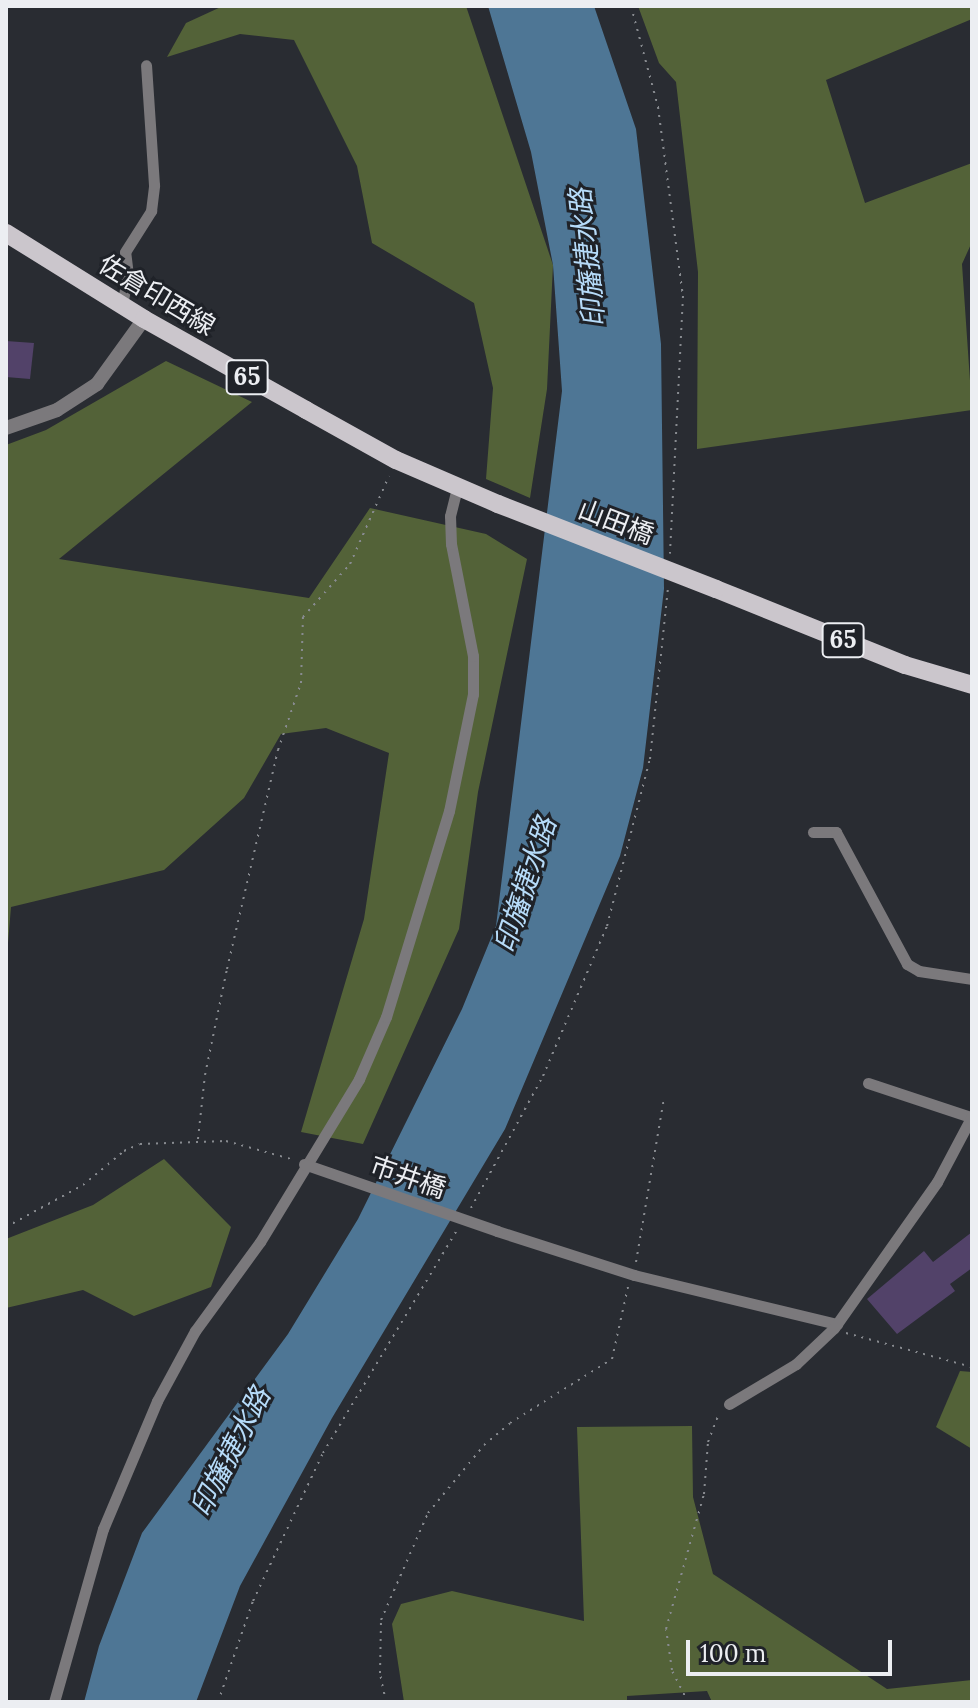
<!DOCTYPE html>
<html>
<head>
<meta charset="utf-8">
<style>
	body { margin:0 }
	#map { position:relative; width:978px; height:1708px; overflow:hidden; background:#292c32; font-family:Lora,"Noto Sans JP",serif }
	div>[style] { position:absolute }
	.forest>* { inset:0; background:#536238 }
	.water>* { inset:0; background:#4e7695 }
	.building>* { inset:0; background:#524269 }
	.path>* { height:2px; margin-top:-1px; transform-origin:0; background:repeating-linear-gradient(90deg,#888b90 0 2px,transparent 0 8px) }
	.minor>* { height:11px; margin:-5.5px; padding:0 5.5px; transform-origin:5.5px; border-radius:5.5px; background:#7b797c }
	.tertiary>* { height:14px; margin:-7px; padding:0 7px; transform-origin:7px; border-radius:7px; background:#7b797c }
	.primary>* { height:18px; margin:-9px; padding:0 9px; transform-origin:9px; border-radius:9px; background:#cbc6cc }
	.minor-bridge>* { height:11px; margin:-5.5px; padding:0 5.5px; transform-origin:5.5px; border-radius:5.5px; background:#7b797c }
	.primary-bridge>* { height:18px; margin:-9px; padding:0 9px; transform-origin:9px; border-radius:9px; background:#cbc6cc }
	span { translate:-50% -50%; white-space:nowrap; text-align:center; line-height:1.15; -webkit-text-stroke:6px #1f2228; paint-order:stroke }
	.shield-label span { padding:2px 6px; background:#1f2228; border:2px solid; border-radius:6px; -webkit-text-stroke-width:0 }
	.shield-label { font-size:24px; color:#eceef2; font-weight:700 }
	.street-label { font-size:26px; color:#eceef2 }
	.water-label { font-size:28px; color:#b6dbf9; font-style:italic }
	.frame { position:absolute; inset:0; border:8px solid #eceef2; pointer-events:none }
	.scale { position:absolute; left:686px; top:1640px; width:206px; height:36px; box-sizing:border-box; border:4px solid #eceef2; border-top:0; padding-left:10px; font-size:24px; line-height:28px; white-space:nowrap; color:#eceef2; -webkit-text-stroke:6px #1f2228; paint-order:stroke }
</style>
</head>
<body>
<div id="map">
	<div class="forest">
		<div style="clip-path:polygon(223px 6px,466px 6px,553px 265px,547px 389px,530px 498px,486px 479px,493px 388px,474px 303px,372px 243px,357px 166px,294px 40px,240px 34px,167px 57px,186px 23px)"></div>
		<div style="clip-path:polygon(638px 6px,972px 6px,972px 19px,826px 80px,865px 203px,972px 163px,972px 242px,962px 264px,972px 410px,697px 449px,698px 272px,676px 82px,659px 63px)"></div>
		<div style="clip-path:polygon(166px 361px,252px 402px,59px 559px,309px 598px,370px 508px,486px 534px,527px 559px,478px 792px,459px 929px,363px 1144px,301px 1132px,364px 919px,389px 753px,326px 728px,281px 734px,244px 798px,164px 870px,11px 907px,6px 967px,6px 445px,46px 430px)"></div>
		<div style="clip-path:polygon(164px 1159px,231px 1227px,211px 1287px,134px 1316px,83px 1290px,6px 1308px,6px 1239px,93px 1205px)"></div>
		<div style="clip-path:polygon(960px 1371px,972px 1372px,972px 1449px,936px 1427px)"></div>
		<div style="clip-path:polygon(692px 1426px,693px 1497px,713px 1574px,887px 1689px,972px 1680px,972px 1702px,712px 1702px,707px 1691px,627px 1696px,627px 1702px,404px 1702px,392px 1624px,401px 1604px,452px 1591px,584px 1621px,577px 1427px)"></div>
	</div>
	<div class="water">
		<div style="clip-path:polygon(488px 6px,594px 6px,636px 129px,661px 344px,664px 589px,643px 768px,620px 856px,505px 1129px,332px 1418px,240px 1586px,196px 1702px,84px 1702px,99px 1646px,142px 1533px,288px 1334px,358px 1219px,462px 1009px,496px 926px,562px 391px,553px 265px,531px 152px)"></div>
	</div>
	<div class="building">
		<div style="clip-path:polygon(6px 341px,34px 343px,30px 379px,6px 377px)"></div>
		<div style="clip-path:polygon(972px 1232px,972px 1268px,950px 1284px,955px 1291px,897px 1334px,867px 1299px,924px 1251px,933px 1262px)"></div>
	</div>
	<div class="path">
		<div style="left:631px;top:6px;width:105px;rotate:75deg"></div>
		<div style="left:658px;top:107px;width:191px;rotate:82.5deg"></div>
		<div style="left:683px;top:296px;width:258px;rotate:92.9deg"></div>
		<div style="left:198px;top:1139px;width:64px;rotate:-83.8deg"></div>
		<div style="left:205px;top:1075px;width:108px;rotate:-78.3deg"></div>
		<div style="left:227px;top:969px;width:225px;rotate:-76.9deg"></div>
		<div style="left:278px;top:750px;width:71px;rotate:-71.1deg"></div>
		<div style="left:301px;top:683px;width:66px;rotate:-88.3deg"></div>
		<div style="left:303px;top:617px;width:71px;rotate:-48.4deg"></div>
		<div style="left:350px;top:564px;width:96px;rotate:-66.1deg"></div>
		<div style="left:471px;top:1208px;width:150px;rotate:-61.4deg"></div>
		<div style="left:543px;top:1076px;width:163px;rotate:-66.9deg"></div>
		<div style="left:607px;top:926px;width:172px;rotate:-75.6deg"></div>
		<div style="left:650px;top:759px;width:172px;rotate:-84deg"></div>
		<div style="left:6px;top:1227px;width:88px;rotate:-28.6deg"></div>
		<div style="left:83px;top:1185px;width:53px;rotate:-39.7deg"></div>
		<div style="left:124px;top:1151px;width:17px;rotate:-24deg"></div>
		<div style="left:140px;top:1144px;width:86px;rotate:-2deg"></div>
		<div style="left:226px;top:1141px;width:67px;rotate:15.5deg"></div>
		<div style="left:636px;top:1262px;width:165px;rotate:-80.3deg"></div>
		<div style="left:846px;top:1333px;width:131px;rotate:15.1deg"></div>
		<div style="left:218px;top:1702px;width:107px;rotate:-70.9deg"></div>
		<div style="left:253px;top:1601px;width:164px;rotate:-64.7deg"></div>
		<div style="left:323px;top:1453px;width:260px;rotate:-59deg"></div>
		<div style="left:386px;top:1702px;width:30px;rotate:-102deg"></div>
		<div style="left:380px;top:1673px;width:53px;rotate:-88.9deg"></div>
		<div style="left:381px;top:1620px;width:117px;rotate:-66.3deg"></div>
		<div style="left:428px;top:1513px;width:88px;rotate:-50.5deg"></div>
		<div style="left:484px;top:1445px;width:34px;rotate:-40deg"></div>
		<div style="left:510px;top:1423px;width:120px;rotate:-32.1deg"></div>
		<div style="left:612px;top:1359px;width:74px;rotate:-77.5deg"></div>
		<div style="left:688px;top:1702px;width:36px;rotate:-117deg"></div>
		<div style="left:672px;top:1670px;width:41px;rotate:-98.3deg"></div>
		<div style="left:666px;top:1629px;width:140px;rotate:-74.3deg"></div>
		<div style="left:704px;top:1494px;width:52px;rotate:-85.6deg"></div>
		<div style="left:708px;top:1442px;width:31px;rotate:-69deg"></div>
	</div>
	<div class="minor">
		<div style="left:122px;top:305px;width:31px;rotate:-79deg"></div>
		<div style="left:128px;top:275px;width:23px;rotate:-97deg"></div>
		<div style="left:125px;top:252px;width:49px;rotate:-57.6deg"></div>
		<div style="left:151px;top:211px;width:26px;rotate:-83deg"></div>
		<div style="left:154px;top:185px;width:120px;rotate:-93.8deg"></div>
		<div style="left:813px;top:832px;width:23px"></div>
		<div style="left:836px;top:832px;width:150px;rotate:61.7deg"></div>
		<div style="left:907px;top:964px;width:14px;rotate:30deg"></div>
		<div style="left:919px;top:971px;width:54px;rotate:8.6deg"></div>
		<div style="left:868px;top:1083px;width:108px;rotate:18.3deg"></div>
		<div style="left:497px;top:1231px;width:144px;rotate:17.8deg"></div>
		<div style="left:634px;top:1275px;width:209px;rotate:13.6deg"></div>
		<div style="left:729px;top:1404px;width:78px;rotate:-30.8deg"></div>
		<div style="left:796px;top:1364px;width:52px;rotate:-43.5deg"></div>
		<div style="left:834px;top:1328px;width:179px;rotate:-54.8deg"></div>
		<div style="left:937px;top:1182px;width:75px;rotate:-62.1deg"></div>
		<div style="left:54px;top:1702px;width:180px;rotate:-74.2deg"></div>
		<div style="left:103px;top:1529px;width:139px;rotate:-67.1deg"></div>
		<div style="left:157px;top:1401px;width:80px;rotate:-61.5deg"></div>
		<div style="left:195px;top:1331px;width:110px;rotate:-53.9deg"></div>
		<div style="left:260px;top:1242px;width:191px;rotate:-58.7deg"></div>
		<div style="left:359px;top:1079px;width:68px;rotate:-66.5deg"></div>
		<div style="left:386px;top:1017px;width:215px;rotate:-73deg"></div>
		<div style="left:449px;top:811px;width:119px;rotate:-78.4deg"></div>
		<div style="left:473px;top:694px;width:38px;rotate:-90deg"></div>
		<div style="left:473px;top:656px;width:114px;rotate:-101.1deg"></div>
		<div style="left:451px;top:544px;width:28px;rotate:-92deg"></div>
		<div style="left:450px;top:516px;width:30px;rotate:-76deg"></div>
	</div>
	<div class="tertiary">
		<div style="left:6px;top:428px;width:54px;rotate:-19.4deg"></div>
		<div style="left:57px;top:410px;width:48px;rotate:-33deg"></div>
		<div style="left:97px;top:384px;width:80px;rotate:-54.1deg"></div>
	</div>
	<div class="primary">
		<div style="left:6px;top:233px;width:163px;rotate:31.9deg"></div>
		<div style="left:144px;top:319px;width:186px;rotate:29.3deg"></div>
		<div style="left:306px;top:410px;width:103px;rotate:29.1deg"></div>
		<div style="left:396px;top:460px;width:111px;rotate:23.3deg"></div>
		<div style="left:716px;top:589px;width:204px;rotate:21.9deg"></div>
		<div style="left:905px;top:665px;width:70px;rotate:16.6deg"></div>
	</div>
	<div class="minor-bridge">
		<div style="left:304px;top:1164px;width:204px;rotate:19.1deg"></div>
	</div>
	<div class="primary-bridge">
		<div style="left:498px;top:504px;width:234px;rotate:21.3deg"></div>
	</div>
	<div class="shield-label">
		<span style="left:247px;top:377px">65</span>
		<span style="left:843px;top:640px">65</span>
	</div>
	<div class="street-label">
		<span style="left:157px;top:295px;rotate:31deg">佐倉印西線</span>
		<span style="left:616px;top:522px;rotate:21deg">山田橋</span>
		<span style="left:408px;top:1177px;rotate:19deg">市井橋</span>
	</div>
	<div class="water-label">
		<span style="left:587px;top:258px;rotate:-96deg">印旛捷水路</span>
		<span style="left:525px;top:885px;rotate:-72deg">印旛捷水路</span>
		<span style="left:230px;top:1452px;rotate:-63deg">印旛捷水路</span>
	</div>
	<div class="frame"></div>
	<div class="scale">100 m</div>
</div>
</body>
</html>
